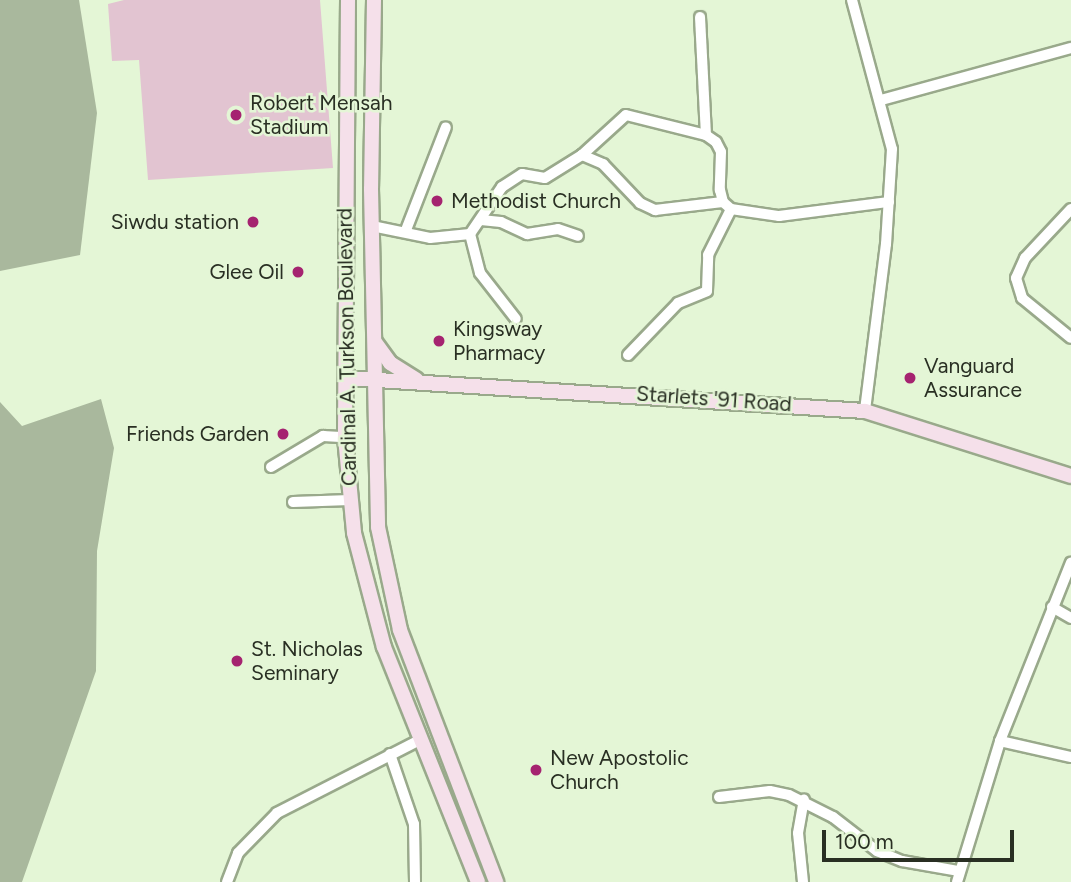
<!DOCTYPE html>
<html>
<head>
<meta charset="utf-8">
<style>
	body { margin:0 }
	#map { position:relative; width:1071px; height:882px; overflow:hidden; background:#e4f6d6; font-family:Figtree,sans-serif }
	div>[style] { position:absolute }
	.green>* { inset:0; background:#e2c4d1 }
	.water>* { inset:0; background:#a9b89d }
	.roads { filter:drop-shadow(2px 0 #99a98b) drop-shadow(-2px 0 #99a98b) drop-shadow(0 2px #99a98b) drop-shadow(0 -2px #99a98b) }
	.street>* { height:10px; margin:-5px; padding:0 5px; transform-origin:5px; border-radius:5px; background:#fff }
	.secondary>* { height:14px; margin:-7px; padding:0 7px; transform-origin:7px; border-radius:7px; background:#f5e0ea }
	.dots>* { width:19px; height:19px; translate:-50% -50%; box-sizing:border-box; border:4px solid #e4f6d6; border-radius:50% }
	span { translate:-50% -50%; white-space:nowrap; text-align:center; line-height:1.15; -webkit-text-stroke:5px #e4f6d6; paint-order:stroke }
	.poi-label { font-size:21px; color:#292f23 }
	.left { translate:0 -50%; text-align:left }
	.right { translate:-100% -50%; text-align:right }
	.street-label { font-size:21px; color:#292f23 }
	.scale { position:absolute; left:822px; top:830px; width:192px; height:32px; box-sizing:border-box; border:4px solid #292f23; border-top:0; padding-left:9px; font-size:21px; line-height:24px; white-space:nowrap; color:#292f23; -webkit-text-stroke:5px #e4f6d6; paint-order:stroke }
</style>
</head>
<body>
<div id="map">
	<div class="green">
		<div style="clip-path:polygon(124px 0,320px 0,333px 168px,148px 180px,139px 60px,112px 61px,108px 4px)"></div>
	</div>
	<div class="water">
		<div style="clip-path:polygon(0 0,79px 0,97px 113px,80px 255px,0 271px)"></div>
		<div style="clip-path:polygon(101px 399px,114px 448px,97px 551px,96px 671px,22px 882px,0 882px,0 402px,22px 426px)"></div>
	</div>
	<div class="roads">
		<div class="street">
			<div style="left:852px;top:0;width:154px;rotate:75deg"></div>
			<div style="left:892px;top:149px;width:95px;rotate:93.6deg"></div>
			<div style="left:886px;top:244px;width:168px;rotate:97.2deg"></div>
			<div style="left:700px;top:17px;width:118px;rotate:87.1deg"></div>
			<div style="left:881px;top:100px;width:197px;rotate:-15.3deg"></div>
			<div style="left:582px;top:155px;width:23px;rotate:23deg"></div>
			<div style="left:603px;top:164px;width:54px;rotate:46.5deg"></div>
			<div style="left:640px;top:203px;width:17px;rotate:25deg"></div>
			<div style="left:655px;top:210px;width:68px;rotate:-6.7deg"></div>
			<div style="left:1071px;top:209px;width:67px;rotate:133.2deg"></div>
			<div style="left:1025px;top:258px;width:22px;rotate:114deg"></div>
			<div style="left:1016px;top:278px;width:21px;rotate:73deg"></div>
			<div style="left:1022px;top:298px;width:63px;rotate:39.2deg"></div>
			<div style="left:481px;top:220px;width:20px;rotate:6deg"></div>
			<div style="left:501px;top:222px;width:29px;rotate:25deg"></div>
			<div style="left:527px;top:234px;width:31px;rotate:-9deg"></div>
			<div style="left:558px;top:229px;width:21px;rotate:19deg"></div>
			<div style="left:372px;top:226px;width:59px;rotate:11.7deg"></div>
			<div style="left:430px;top:238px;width:40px;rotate:-5.7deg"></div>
			<div style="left:470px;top:234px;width:57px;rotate:-55.8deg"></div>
			<div style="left:502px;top:187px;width:24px;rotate:-33deg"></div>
			<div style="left:522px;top:174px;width:23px;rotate:10deg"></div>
			<div style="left:545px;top:178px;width:44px;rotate:-31.9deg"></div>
			<div style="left:582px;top:155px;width:59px;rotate:-42.3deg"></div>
			<div style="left:626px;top:115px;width:82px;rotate:14deg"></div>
			<div style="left:706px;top:135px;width:12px;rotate:35deg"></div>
			<div style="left:716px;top:142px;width:11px;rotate:63deg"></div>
			<div style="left:721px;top:152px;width:38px;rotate:92deg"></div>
			<div style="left:720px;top:190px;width:12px;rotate:76deg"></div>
			<div style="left:723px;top:202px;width:11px;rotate:41deg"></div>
			<div style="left:731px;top:209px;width:49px;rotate:8.3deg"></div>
			<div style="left:779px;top:216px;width:111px;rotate:-7.3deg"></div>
			<div style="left:406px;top:230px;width:110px;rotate:-68.8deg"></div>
			<div style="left:470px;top:234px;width:40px;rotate:75.6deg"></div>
			<div style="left:480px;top:273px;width:58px;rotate:52deg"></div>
			<div style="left:628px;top:355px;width:72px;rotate:-46.1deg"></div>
			<div style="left:678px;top:303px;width:31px;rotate:-22deg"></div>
			<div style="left:707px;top:291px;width:36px;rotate:-88deg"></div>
			<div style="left:708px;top:255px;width:51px;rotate:-63.4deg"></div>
			<div style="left:271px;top:467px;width:61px;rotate:-30.8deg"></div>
			<div style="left:323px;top:436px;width:22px;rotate:3deg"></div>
			<div style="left:293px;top:502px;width:57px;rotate:-2deg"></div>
			<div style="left:1052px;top:607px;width:22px;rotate:30deg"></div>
			<div style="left:1000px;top:741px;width:192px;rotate:-68.3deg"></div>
			<div style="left:390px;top:754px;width:74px;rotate:71.1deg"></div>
			<div style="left:414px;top:824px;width:58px;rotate:89deg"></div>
			<div style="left:719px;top:797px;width:51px;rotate:-6.7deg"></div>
			<div style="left:770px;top:791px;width:19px;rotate:12deg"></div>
			<div style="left:789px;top:795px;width:49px;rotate:26.6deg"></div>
			<div style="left:833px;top:817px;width:56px;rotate:37.7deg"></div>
			<div style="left:877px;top:851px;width:27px;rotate:22deg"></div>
			<div style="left:902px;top:861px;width:58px;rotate:10deg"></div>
			<div style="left:227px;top:882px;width:31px;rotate:-69deg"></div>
			<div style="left:238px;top:853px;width:56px;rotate:-45.7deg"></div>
			<div style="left:277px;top:813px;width:158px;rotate:-27.1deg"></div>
			<div style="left:803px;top:882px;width:49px;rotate:-95.8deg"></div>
			<div style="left:798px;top:833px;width:34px;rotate:-80deg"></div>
			<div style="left:957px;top:882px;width:147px;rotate:-73deg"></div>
			<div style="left:1000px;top:741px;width:73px;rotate:12.7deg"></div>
		</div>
		<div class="secondary">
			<div style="left:348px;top:0;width:437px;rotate:90.4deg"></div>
			<div style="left:345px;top:437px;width:96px;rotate:84.6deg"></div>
			<div style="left:354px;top:533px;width:118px;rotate:75.3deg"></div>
			<div style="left:384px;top:647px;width:253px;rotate:68.2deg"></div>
			<div style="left:374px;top:0;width:189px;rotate:90.9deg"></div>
			<div style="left:371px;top:189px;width:338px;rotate:88.8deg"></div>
			<div style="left:378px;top:527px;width:105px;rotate:77.9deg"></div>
			<div style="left:400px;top:630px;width:270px;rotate:69.1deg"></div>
			<div style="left:375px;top:342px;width:26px;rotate:54deg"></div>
			<div style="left:390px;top:363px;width:31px;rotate:32deg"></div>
			<div style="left:346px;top:378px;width:520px;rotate:3.64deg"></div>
			<div style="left:865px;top:411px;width:216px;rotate:17.5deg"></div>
		</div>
	</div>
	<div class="dots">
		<div style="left:236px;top:115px;background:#a52370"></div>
		<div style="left:437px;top:201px;background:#a52370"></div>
		<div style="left:253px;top:222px;background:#a52370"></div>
		<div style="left:298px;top:272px;background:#a52370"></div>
		<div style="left:439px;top:341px;background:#a52370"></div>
		<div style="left:910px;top:378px;background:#a52370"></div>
		<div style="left:283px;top:434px;background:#a52370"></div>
		<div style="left:237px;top:661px;background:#a52370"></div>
		<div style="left:536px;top:770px;background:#a52370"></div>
	</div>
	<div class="poi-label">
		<span class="left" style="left:250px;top:115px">Robert Mensah<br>Stadium</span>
		<span class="left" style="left:451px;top:201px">Methodist Church</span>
		<span class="right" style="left:239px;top:222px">Siwdu station</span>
		<span class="right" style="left:284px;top:272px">Glee Oil</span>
		<span class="left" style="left:453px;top:341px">Kingsway<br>Pharmacy</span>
		<span class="left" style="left:924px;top:378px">Vanguard<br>Assurance</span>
		<span class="right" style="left:269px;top:434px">Friends Garden</span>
		<span class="left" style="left:251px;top:661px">St. Nicholas<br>Seminary</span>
		<span class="left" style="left:550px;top:770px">New Apostolic<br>Church</span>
	</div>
	<div class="street-label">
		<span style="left:347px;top:347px;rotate:-91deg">Cardinal A. Turkson Boulevard</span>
		<span style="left:714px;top:399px;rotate:4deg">Starlets '91 Road</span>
	</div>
	<div class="scale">100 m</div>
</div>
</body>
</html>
